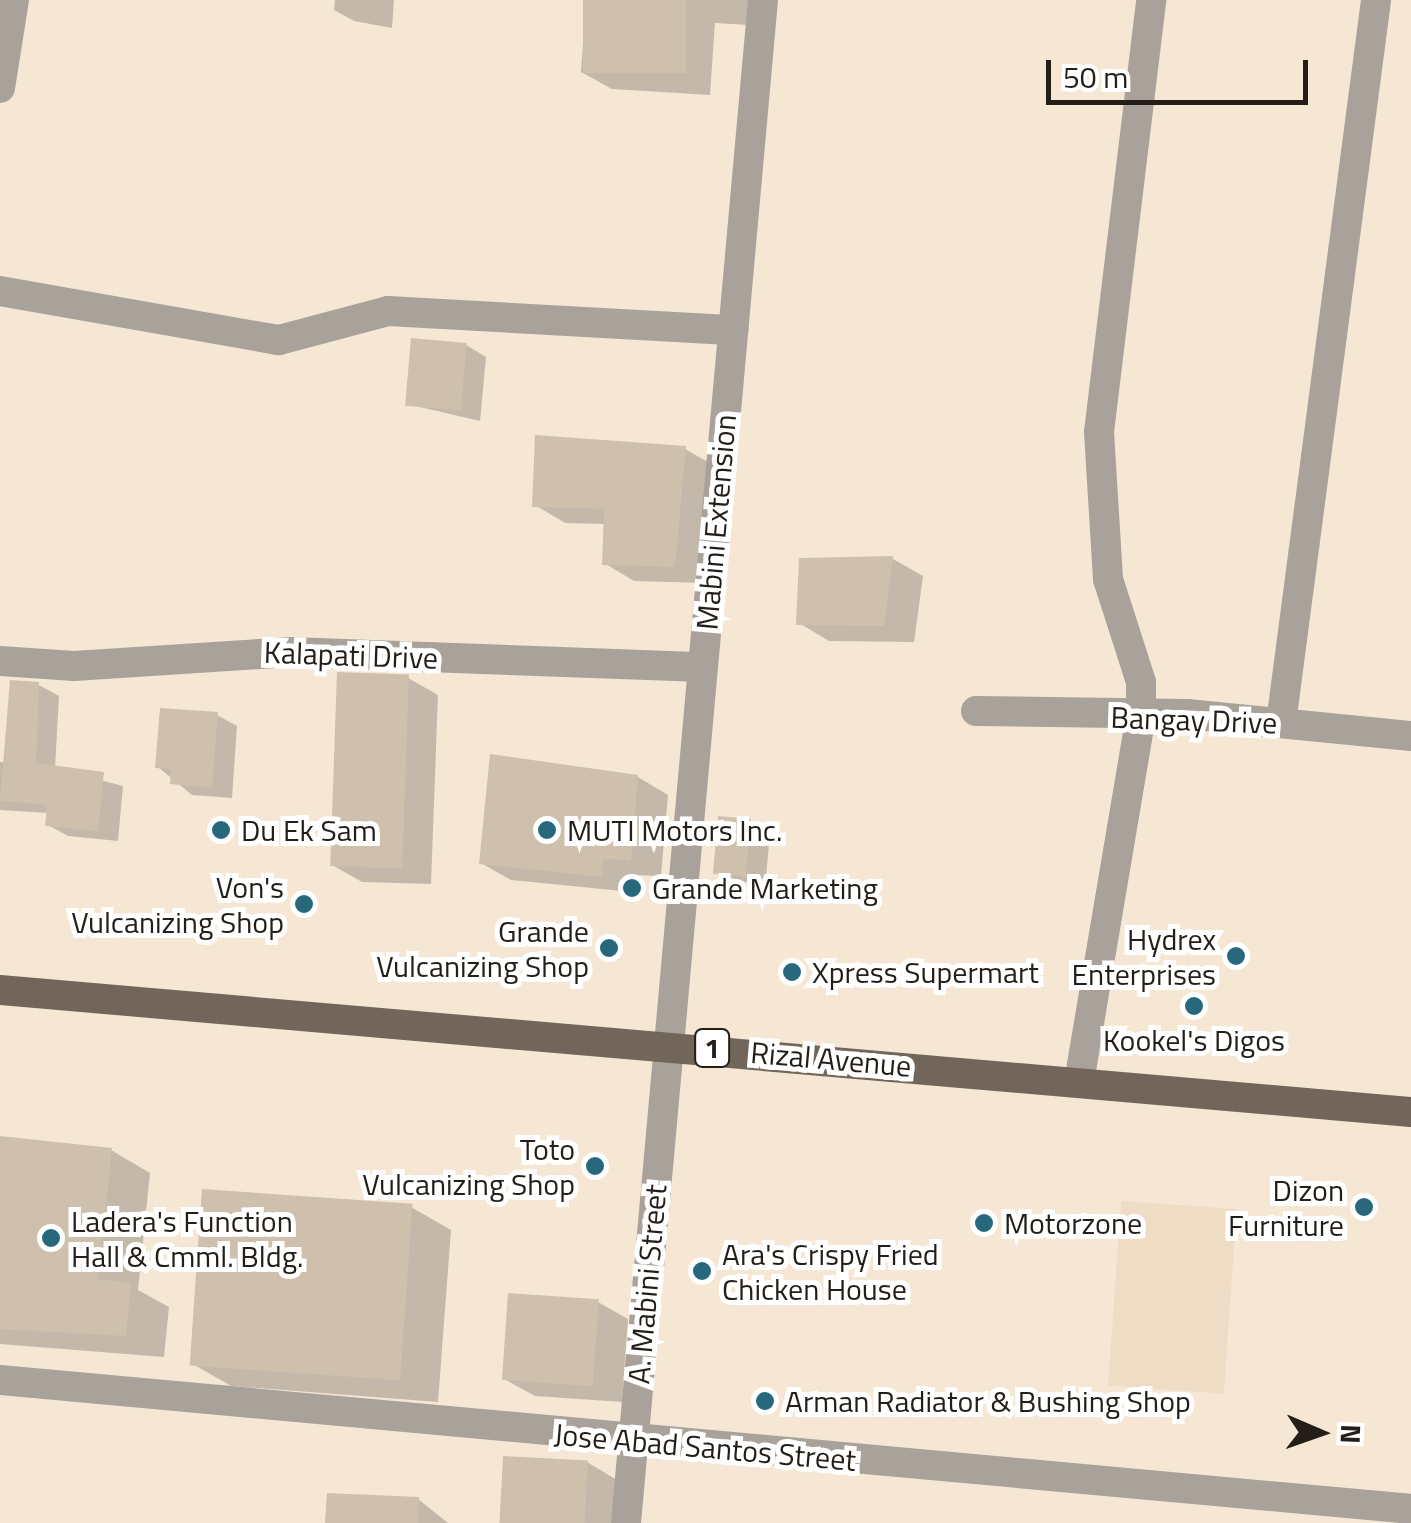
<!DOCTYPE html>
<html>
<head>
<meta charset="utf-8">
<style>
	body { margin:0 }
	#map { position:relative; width:1411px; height:1523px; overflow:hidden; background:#f6e7d5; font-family:"Titillium Web",sans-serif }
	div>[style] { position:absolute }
	.built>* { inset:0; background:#efdcc4; transform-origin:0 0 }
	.shadow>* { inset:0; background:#0003 }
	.building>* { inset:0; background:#cfc0ae; transform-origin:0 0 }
	.minor>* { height:30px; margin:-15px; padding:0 15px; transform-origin:15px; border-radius:15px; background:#a8a29a }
	.tertiary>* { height:30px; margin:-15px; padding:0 15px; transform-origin:15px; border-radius:15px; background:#a8a29a }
	.primary>* { height:30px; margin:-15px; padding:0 15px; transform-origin:15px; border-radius:15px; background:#716659 }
	.dots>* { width:28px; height:28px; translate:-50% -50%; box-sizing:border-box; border:5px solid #fff; border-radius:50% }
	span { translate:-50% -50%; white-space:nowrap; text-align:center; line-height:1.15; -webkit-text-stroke:10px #fff; paint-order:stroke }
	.shield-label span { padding:2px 8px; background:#fff; border:2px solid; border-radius:8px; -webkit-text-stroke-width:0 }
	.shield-label { font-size:28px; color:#231e18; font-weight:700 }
	.street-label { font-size:30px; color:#231e18 }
	.poi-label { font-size:30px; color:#231e18 }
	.left { translate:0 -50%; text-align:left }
	.right { translate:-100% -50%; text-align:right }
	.north { position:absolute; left:1271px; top:1383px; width:100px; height:100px; -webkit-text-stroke:8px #fff; paint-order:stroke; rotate:92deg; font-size:28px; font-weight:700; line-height:40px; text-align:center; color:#231e18 }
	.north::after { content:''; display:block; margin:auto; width:35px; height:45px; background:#231e18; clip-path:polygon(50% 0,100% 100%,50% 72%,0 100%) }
	.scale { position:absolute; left:1046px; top:60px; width:262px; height:45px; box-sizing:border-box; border:5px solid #231e18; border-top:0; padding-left:12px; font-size:30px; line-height:35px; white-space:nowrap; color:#231e18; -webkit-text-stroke:8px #fff; paint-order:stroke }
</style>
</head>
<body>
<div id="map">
	<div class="built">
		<div style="left:1121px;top:1201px;width:116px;height:185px;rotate:4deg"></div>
	</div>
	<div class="shadow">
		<div style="clip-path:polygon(335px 0,394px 0,392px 28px,354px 21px,334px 10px)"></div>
		<div style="clip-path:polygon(586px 0,751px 0,749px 25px,715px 23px,710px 95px,612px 89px,581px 72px)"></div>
		<div style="clip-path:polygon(466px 345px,486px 357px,480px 421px,407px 404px)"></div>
		<div style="clip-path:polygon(685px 449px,715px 466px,705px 583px,634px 581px,604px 563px,606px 524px,565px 523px,535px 505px)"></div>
		<div style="clip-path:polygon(893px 559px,923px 576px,914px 642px,829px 641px,799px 623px)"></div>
		<div style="clip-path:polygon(408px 678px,438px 695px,431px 884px,362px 882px,332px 865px)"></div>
		<div style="clip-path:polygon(39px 685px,59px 696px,55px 768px,123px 786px,118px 841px,68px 836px,48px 825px,49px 813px,0 810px,0 762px,9px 763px)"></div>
		<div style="clip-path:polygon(217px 715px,237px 726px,232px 798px,192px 795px,158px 767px)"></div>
		<div style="clip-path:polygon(638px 777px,668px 795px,661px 876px,633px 875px,632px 892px,511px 880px,481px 863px)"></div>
		<div style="clip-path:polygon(750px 822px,770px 833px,765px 888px,715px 873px)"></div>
		<div style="clip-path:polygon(0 1139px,111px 1150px,150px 1173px,138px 1290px,169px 1307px,164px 1357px,0 1344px)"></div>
		<div style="clip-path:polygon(411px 1207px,451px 1230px,438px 1402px,231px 1386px,191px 1363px)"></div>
		<div style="clip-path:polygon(598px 1302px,628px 1319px,622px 1402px,535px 1396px,504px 1379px)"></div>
		<div style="clip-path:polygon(587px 1462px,617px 1480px,615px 1523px,502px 1523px)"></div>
		<div style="clip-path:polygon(418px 1499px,448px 1523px,328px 1523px)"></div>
	</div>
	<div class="building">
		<div style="left:583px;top:0;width:103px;height:73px"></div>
		<div style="left:411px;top:338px;width:56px;height:68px;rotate:5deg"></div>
		<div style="clip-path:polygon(535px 435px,686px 446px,675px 567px,602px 565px,604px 509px,532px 507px)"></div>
		<div style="clip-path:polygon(893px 556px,884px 626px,796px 625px,799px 558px)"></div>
		<div style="left:337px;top:672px;width:72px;height:194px;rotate:2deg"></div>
		<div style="clip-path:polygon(10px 680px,39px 682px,36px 763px,104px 772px,98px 831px,45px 826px,47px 805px,0 801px)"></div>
		<div style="clip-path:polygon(160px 708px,218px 712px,212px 788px,170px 784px,171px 769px,155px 768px)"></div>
		<div style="clip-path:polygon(490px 754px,638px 775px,631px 860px,603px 859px,602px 877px,479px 864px)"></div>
		<div style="left:718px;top:816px;width:33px;height:58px;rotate:5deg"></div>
		<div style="clip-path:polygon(0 1136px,112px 1148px,98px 1279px,131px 1283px,126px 1336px,0 1329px)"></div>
		<div style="left:202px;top:1189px;width:211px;height:177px;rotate:4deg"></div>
		<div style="left:508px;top:1293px;width:91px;height:87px;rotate:4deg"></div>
		<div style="left:503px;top:1456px;width:85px;height:67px;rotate:3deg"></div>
		<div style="clip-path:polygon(327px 1493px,419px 1497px,418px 1523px,325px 1523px)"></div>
	</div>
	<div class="minor">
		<div style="left:0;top:88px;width:89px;rotate:-81deg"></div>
		<div style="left:0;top:291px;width:283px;rotate:10deg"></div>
		<div style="left:279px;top:340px;width:113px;rotate:-14.9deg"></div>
		<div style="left:388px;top:311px;width:346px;rotate:3.2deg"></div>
		<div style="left:0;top:661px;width:74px;rotate:3.9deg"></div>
		<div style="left:74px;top:666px;width:216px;rotate:-3.7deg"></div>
		<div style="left:290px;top:652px;width:413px;rotate:2.1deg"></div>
		<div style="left:976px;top:711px;width:211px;rotate:0.8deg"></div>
		<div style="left:1187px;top:714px;width:225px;rotate:5.6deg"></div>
		<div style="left:1281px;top:723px;width:729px;rotate:-82.51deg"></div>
		<div style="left:1079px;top:1082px;width:371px;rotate:-80.4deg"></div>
		<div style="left:1141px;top:716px;width:34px;rotate:-90deg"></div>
		<div style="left:1141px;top:682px;width:108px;rotate:-107.8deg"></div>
		<div style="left:1108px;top:579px;width:147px;rotate:-93.5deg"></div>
		<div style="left:1099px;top:432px;width:435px;rotate:-83.1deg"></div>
		<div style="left:0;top:1380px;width:1417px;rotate:5.22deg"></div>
	</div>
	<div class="tertiary">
		<div style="left:626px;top:1523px;width:1529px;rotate:-84.86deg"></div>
	</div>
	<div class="primary">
		<div style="left:0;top:990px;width:1416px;rotate:4.94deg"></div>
	</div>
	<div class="dots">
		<div style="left:221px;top:830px;background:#28687d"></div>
		<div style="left:547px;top:830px;background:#28687d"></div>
		<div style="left:632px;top:888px;background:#28687d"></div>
		<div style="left:304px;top:904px;background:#28687d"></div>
		<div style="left:609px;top:948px;background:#28687d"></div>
		<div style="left:1236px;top:956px;background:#28687d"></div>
		<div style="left:792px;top:972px;background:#28687d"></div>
		<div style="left:1194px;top:1006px;background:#28687d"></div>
		<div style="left:595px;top:1166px;background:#28687d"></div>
		<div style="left:1364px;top:1207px;background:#28687d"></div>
		<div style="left:984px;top:1223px;background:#28687d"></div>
		<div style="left:51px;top:1238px;background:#28687d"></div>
		<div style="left:702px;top:1271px;background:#28687d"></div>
		<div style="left:765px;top:1401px;background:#28687d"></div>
	</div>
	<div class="shield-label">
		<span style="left:712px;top:1048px">1</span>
	</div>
	<div class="street-label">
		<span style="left:716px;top:522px;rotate:-85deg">Mabini Extension</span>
		<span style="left:351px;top:655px;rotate:2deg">Kalapati Drive</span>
		<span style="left:1194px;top:720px;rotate:2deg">Bangay Drive</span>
		<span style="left:831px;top:1059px;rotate:5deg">Rizal Avenue</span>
		<span style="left:647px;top:1284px;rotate:-85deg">A. Mabini Street</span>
		<span style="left:705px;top:1447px;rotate:5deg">Jose Abad Santos Street</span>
	</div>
	<div class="poi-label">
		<span class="left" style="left:241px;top:830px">Du Ek Sam</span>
		<span class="left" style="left:567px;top:830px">MUTI Motors Inc.</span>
		<span class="right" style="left:284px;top:904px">Von's<br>Vulcanizing Shop</span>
		<span class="left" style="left:652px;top:888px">Grande Marketing</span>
		<span class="right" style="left:589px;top:948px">Grande<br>Vulcanizing Shop</span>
		<span class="right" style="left:1216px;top:956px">Hydrex<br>Enterprises</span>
		<span class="left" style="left:812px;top:972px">Xpress Supermart</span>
		<span style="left:1194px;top:1040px">Kookel's Digos</span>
		<span class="right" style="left:575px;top:1166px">Toto<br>Vulcanizing Shop</span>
		<span class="right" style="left:1344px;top:1207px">Dizon<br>Furniture</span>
		<span class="left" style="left:71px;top:1238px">Ladera's Function<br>Hall &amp; Cmml. Bldg.</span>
		<span class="left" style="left:1004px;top:1223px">Motorzone</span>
		<span class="left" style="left:722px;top:1271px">Ara's Crispy Fried<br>Chicken House</span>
		<span class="left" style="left:785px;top:1401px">Arman Radiator &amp; Bushing Shop</span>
	</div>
	<div class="north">N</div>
	<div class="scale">50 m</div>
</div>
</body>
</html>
